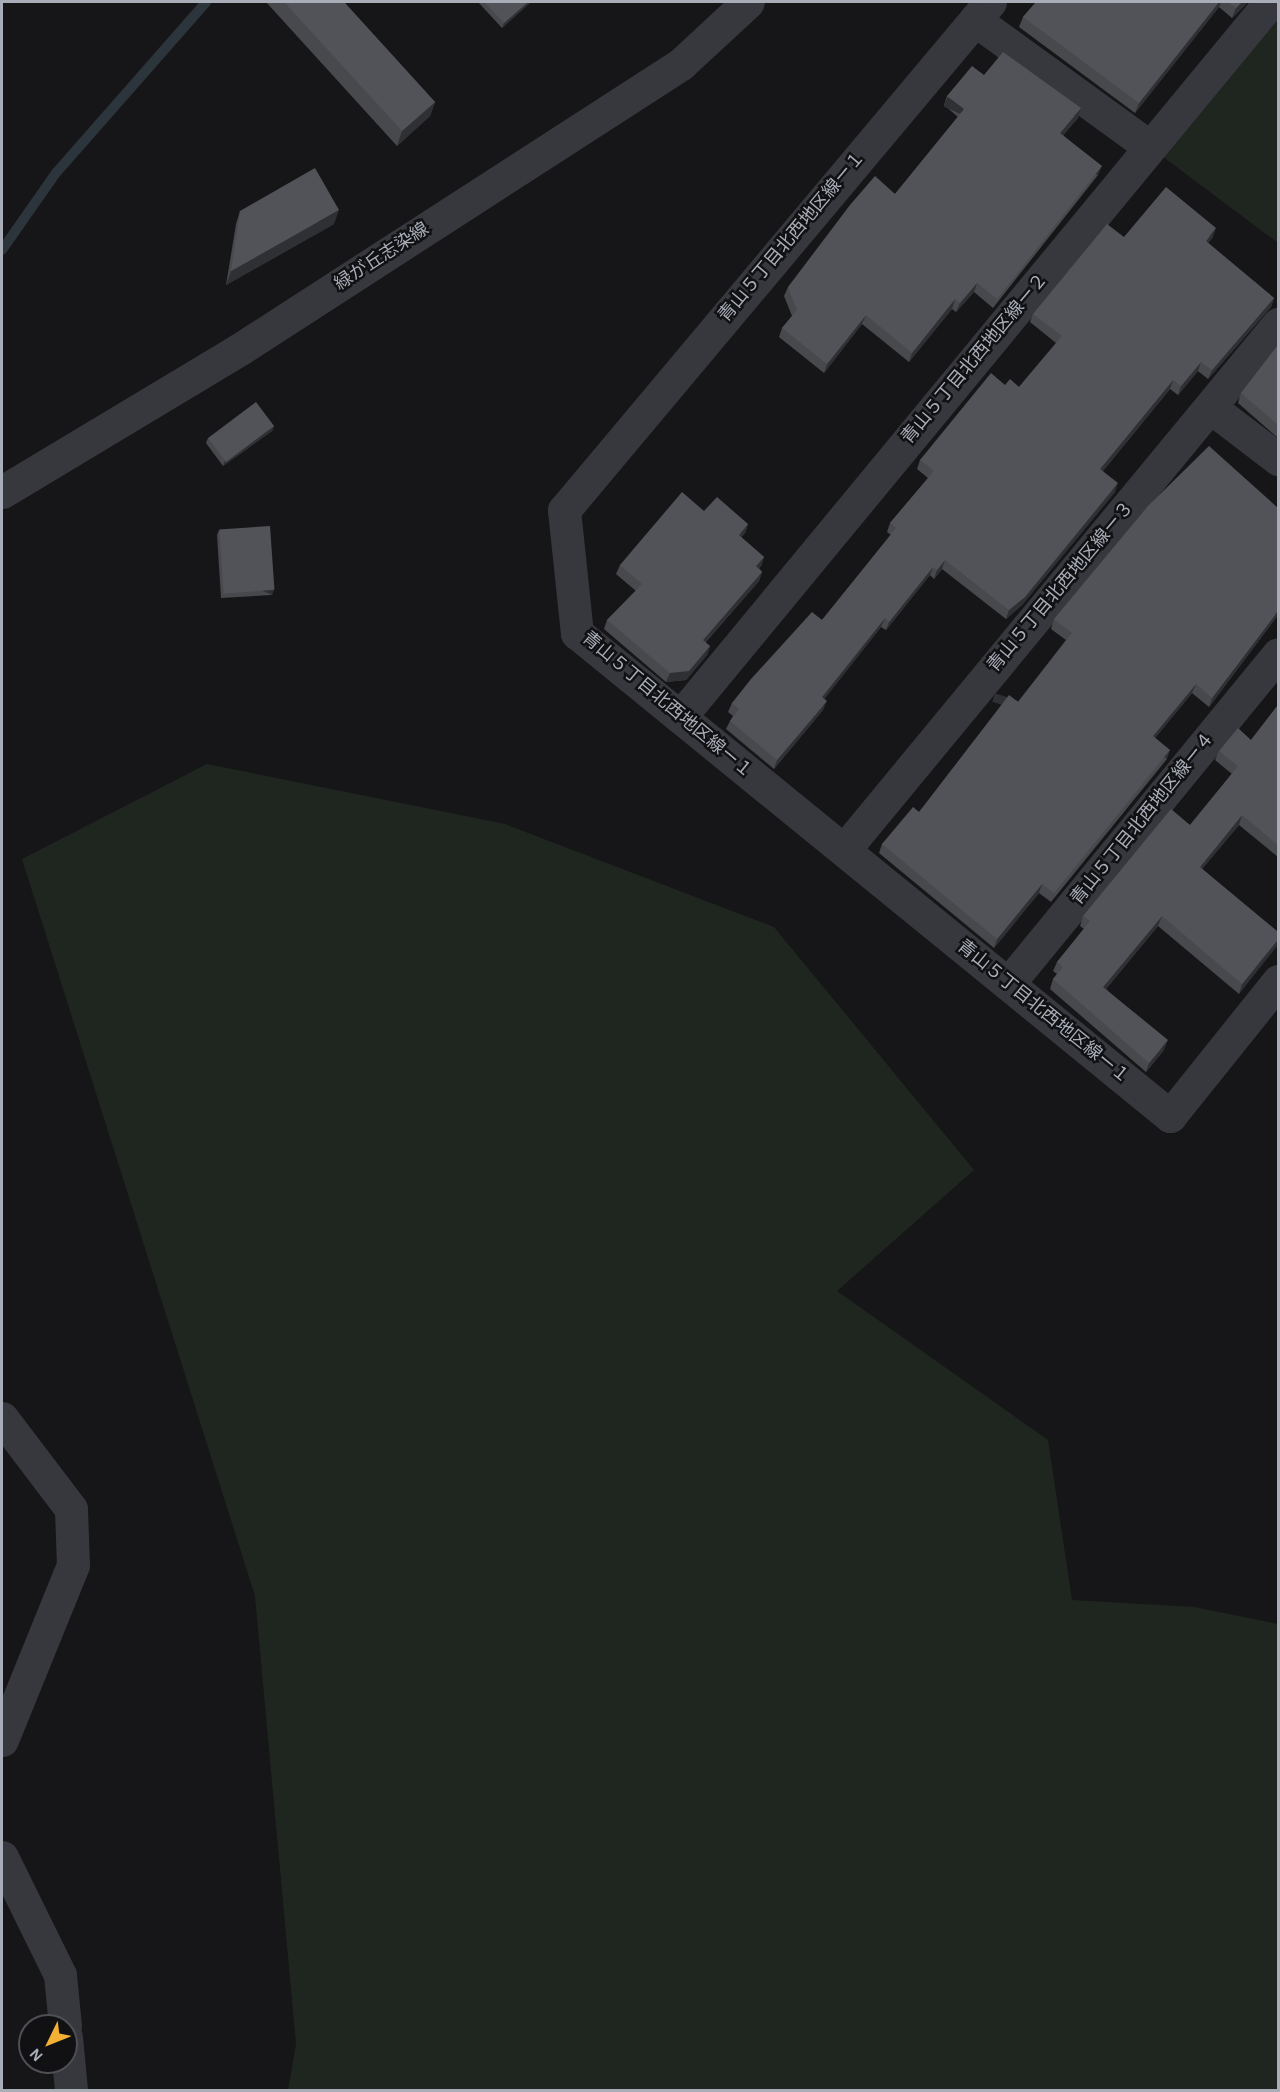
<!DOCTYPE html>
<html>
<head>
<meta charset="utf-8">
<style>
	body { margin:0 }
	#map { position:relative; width:1280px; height:2092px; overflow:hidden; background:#161618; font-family:"Alegreya Sans","Noto Sans JP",sans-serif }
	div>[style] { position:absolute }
	.green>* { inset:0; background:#1e261f }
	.stream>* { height:10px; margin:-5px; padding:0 5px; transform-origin:5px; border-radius:5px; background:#2c353c }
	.minor>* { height:33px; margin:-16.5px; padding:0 16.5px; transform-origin:16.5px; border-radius:16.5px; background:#37383d }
	.wall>* { inset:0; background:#47494d }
	.shaded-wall>* { inset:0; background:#2f3033; transform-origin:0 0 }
	.building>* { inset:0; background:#525359; transform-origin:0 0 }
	span { translate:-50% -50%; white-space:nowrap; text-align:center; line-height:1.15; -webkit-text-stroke:5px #111113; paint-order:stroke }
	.street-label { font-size:18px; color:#a8adb8 }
	.frame { position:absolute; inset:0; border:3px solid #a8adb8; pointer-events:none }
	.north { position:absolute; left:18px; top:2014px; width:60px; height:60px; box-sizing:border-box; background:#111113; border:2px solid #4d4f55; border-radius:50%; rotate:227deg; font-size:16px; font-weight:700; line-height:24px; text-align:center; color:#a8adb8 }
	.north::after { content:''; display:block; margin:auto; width:21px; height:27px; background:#f2b134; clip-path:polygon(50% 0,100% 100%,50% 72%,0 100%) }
</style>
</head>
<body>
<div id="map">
	<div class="green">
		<div style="clip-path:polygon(1278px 2px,1278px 243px,1150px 147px)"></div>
		<div style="clip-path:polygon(207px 764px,505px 824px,774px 927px,974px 1170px,837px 1291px,1048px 1440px,1072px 1600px,1194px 1607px,1278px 1624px,1278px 2090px,288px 2090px,296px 2044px,255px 1596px,22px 859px)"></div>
	</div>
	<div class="stream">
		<div style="left:2px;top:250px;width:94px;rotate:-55deg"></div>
		<div style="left:56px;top:173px;width:227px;rotate:-48.7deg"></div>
	</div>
	<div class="minor">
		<div style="left:990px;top:2px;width:663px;rotate:129.98deg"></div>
		<div style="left:564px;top:510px;width:124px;rotate:84deg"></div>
		<div style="left:577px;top:633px;width:765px;rotate:39.16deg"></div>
		<div style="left:1170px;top:1116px;width:173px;rotate:-51.3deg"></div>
		<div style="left:975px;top:20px;width:216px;rotate:36deg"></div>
		<div style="left:1210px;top:407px;width:86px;rotate:37.4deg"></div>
		<div style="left:2px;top:492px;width:278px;rotate:-31deg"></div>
		<div style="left:240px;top:349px;width:525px;rotate:-32.87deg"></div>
		<div style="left:681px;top:64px;width:91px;rotate:-42.8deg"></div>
		<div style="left:680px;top:717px;width:927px;rotate:-50.47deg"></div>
		<div style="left:844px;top:850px;width:682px;rotate:-50.47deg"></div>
		<div style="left:1008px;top:984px;width:426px;rotate:-50.7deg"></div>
		<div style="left:2px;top:1418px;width:114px;rotate:52.8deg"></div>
		<div style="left:71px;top:1509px;width:56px;rotate:88deg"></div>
		<div style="left:73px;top:1565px;width:189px;rotate:112.1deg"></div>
		<div style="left:2px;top:1857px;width:131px;rotate:63.8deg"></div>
		<div style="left:60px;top:1975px;width:51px;rotate:84.4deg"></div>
		<div style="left:66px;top:2037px;width:53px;rotate:84.6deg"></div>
	</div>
	<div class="wall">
		<div style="clip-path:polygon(266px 2px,344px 2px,435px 102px,430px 116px,397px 146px)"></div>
		<div style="clip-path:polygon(478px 2px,531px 2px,502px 28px)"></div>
		<div style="clip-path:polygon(1036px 2px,1248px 2px,1232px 18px,1219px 7px,1135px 113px,1019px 27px,1023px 17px)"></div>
		<div style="clip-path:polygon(984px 75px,1078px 118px,1063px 135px,1098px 175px,993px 308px,974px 292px,956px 312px,952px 309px,909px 362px,862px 324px,824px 373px,779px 337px,782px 328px,792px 316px,784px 296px,788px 287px,895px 194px,958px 117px,944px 105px,947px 96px)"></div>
		<div style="clip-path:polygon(240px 211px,334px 224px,226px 285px,236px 224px)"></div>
		<div style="clip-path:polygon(1124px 237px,1213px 237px,1208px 243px,1274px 298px,1271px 307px,1208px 379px,1198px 371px,1178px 395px,1170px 389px,1103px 471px,1115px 492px,1022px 605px,1006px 619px,942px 569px,934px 579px,930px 575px,886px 630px,881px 627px,824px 699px,823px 710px,774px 769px,726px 729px,730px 721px,733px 716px,728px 712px,732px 703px,822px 620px,891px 535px,887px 532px,890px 523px,928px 478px,917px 469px,920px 460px,1005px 385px,1019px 387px,1056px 343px,1030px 322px,1033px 314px)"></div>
		<div style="clip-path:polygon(1278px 345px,1278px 438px,1238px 403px,1241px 393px)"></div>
		<div style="clip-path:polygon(274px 426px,272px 431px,223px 466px,206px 443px,208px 438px)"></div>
		<div style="clip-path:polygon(748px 524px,745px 533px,741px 537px,764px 557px,761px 566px,759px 568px,762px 572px,759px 581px,705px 643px,710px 646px,707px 655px,686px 680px,666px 682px,604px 629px,607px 620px,636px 591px,616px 574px,620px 565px)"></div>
		<div style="clip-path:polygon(219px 530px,272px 595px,221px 598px,217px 535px)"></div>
		<div style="clip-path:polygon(1278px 615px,1209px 707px,1192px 693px,1155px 738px,1167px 759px,1051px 902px,1039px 893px,994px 948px,879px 853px,882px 844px,919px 812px,1018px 702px,1066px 640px,1051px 629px,1054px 619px)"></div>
		<div style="clip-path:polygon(1278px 705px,1278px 857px,1239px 825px,1202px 869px,1278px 932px,1239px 994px,1158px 926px,1106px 989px,1164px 1050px,1146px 1072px,1050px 989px,1053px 979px,1057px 974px,1053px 971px,1057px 962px,1084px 929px,1080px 926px,1083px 916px,1190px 825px,1232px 774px,1215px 760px,1219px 751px,1251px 740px)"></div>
	</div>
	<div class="shaded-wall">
		<div style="clip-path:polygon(528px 2px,531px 2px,502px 28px,504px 23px)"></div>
		<div style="clip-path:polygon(1219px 2px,1221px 2px,1219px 7px,1135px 113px,1139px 103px)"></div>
		<div style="clip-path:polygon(1242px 2px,1248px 2px,1232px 18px,1236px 8px)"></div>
		<div style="clip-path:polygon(435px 102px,430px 116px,397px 146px,402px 131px)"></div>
		<div style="clip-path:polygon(1081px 108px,1078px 118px,1057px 143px,1060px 133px)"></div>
		<div style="left:1102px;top:166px;width:10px;height:169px;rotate:114deg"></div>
		<div style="clip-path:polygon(339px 210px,334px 224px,226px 285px,231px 271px)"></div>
		<div style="clip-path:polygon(1216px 228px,1213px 237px,1202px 249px,1206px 241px)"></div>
		<div style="clip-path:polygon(977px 283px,974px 292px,956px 312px,960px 303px)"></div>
		<div style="clip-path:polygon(1274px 298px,1271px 307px,1208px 379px,1212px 370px)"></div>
		<div style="clip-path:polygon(955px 299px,952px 309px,909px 362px,912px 353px)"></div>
		<div style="clip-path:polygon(866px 315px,862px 324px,824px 373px,827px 364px)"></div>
		<div style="clip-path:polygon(1201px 362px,1198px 371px,1178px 395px,1181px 386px)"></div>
		<div style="clip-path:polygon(1173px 380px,1170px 389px,1097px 478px,1100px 469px)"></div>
		<div style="clip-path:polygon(274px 426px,272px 431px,223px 466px,225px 461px)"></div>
		<div style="clip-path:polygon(1118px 483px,1115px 492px,1022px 605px,1006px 619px,1009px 610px)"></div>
		<div style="clip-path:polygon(748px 524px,745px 533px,736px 544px,739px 535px)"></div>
		<div style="clip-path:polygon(764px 557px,761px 566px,753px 575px,756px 566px)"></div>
		<div style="clip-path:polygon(945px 560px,942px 569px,934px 579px,937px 570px)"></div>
		<div style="clip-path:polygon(933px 567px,930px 575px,886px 630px,889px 622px)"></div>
		<div style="clip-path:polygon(762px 572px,759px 581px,699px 649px,703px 640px)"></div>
		<div style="left:274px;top:590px;width:5px;height:51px;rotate:112deg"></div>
		<div style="clip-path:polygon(1278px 611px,1278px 615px,1209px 707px,1212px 698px)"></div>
		<div style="clip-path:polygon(885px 618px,881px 627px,819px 706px,822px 697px)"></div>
		<div style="clip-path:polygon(710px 646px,707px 655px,686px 680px,666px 682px,670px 673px)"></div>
		<div style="clip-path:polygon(1196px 684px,1192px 693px,1149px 745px,1153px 736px)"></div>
		<div style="clip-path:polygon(827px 701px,823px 710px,774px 769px,777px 760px)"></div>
		<div style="left:1170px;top:750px;width:9px;height:184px;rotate:108deg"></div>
		<div style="clip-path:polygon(1242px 815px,1239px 825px,1196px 876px,1200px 867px)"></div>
		<div style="clip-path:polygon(1042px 884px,1039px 893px,994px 948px,997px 939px)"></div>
		<div style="clip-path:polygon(1162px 916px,1158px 926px,1100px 996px,1103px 987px)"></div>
		<div style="clip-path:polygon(1278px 940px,1278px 945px,1239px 994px,1242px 984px)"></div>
		<div style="clip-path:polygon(1168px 1040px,1164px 1050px,1146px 1072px,1149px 1063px)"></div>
	</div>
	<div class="building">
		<div style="clip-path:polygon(284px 2px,344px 2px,435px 102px,402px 131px)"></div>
		<div style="clip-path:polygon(484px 2px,528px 2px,504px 23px)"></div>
		<div style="clip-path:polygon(1036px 2px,1219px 2px,1139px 103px,1023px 17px)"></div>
		<div style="clip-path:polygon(1228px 2px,1242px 2px,1236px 8px)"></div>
		<div style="clip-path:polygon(1003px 52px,1081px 108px,1060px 133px,1102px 166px,997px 299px,977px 283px,960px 303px,955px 299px,912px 353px,866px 315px,827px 364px,782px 328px,797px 310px,788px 287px,850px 205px,875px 176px,895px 194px,964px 109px,947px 96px,972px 66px,984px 75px)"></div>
		<div style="clip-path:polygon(315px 168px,339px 210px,231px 271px,240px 211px)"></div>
		<div style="clip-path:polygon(1166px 187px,1216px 228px,1206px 241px,1274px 298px,1212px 370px,1201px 362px,1181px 386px,1173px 380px,1100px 469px,1118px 483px,1025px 597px,1009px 610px,945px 560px,937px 570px,933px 567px,889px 622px,885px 618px,822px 697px,827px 701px,777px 760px,730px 721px,739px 709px,732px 703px,751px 679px,812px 612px,822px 620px,896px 528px,890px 523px,934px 471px,920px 460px,991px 373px,1005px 385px,1010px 379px,1019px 387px,1062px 336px,1033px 314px,1107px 224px,1124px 237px)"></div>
		<div style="clip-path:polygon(1278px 345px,1278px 425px,1241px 393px)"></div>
		<div style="left:256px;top:402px;width:30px;height:60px;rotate:53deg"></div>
		<div style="clip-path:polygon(1209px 446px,1278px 508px,1278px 611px,1212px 698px,1196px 684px,1153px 736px,1170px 750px,1054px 893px,1042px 884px,997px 939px,882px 844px,913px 807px,919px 812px,1009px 695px,1018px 702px,1072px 633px,1054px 619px,1148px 506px)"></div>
		<div style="clip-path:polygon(682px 492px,704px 511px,717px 497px,748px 524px,739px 535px,764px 557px,756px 566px,762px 572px,703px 640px,710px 646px,689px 671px,670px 673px,607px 620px,642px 584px,620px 565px)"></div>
		<div style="left:270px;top:526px;width:64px;height:51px;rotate:86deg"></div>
		<div style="clip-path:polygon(1278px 705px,1278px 845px,1242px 815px,1200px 867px,1278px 932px,1278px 940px,1242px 984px,1162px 916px,1103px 987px,1168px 1040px,1149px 1063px,1053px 979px,1063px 967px,1057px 962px,1090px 921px,1083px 916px,1171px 809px,1190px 825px,1238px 766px,1219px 751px,1238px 728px,1251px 740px)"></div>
	</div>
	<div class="street-label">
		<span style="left:792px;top:237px;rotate:-50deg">青山５丁目北西地区線ー１</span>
		<span style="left:382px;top:257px;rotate:-33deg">緑が丘志染線</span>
		<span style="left:975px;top:359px;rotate:-50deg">青山５丁目北西地区線ー２</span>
		<span style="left:1061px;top:587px;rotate:-50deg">青山５丁目北西地区線ー３</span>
		<span style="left:667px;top:705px;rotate:40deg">青山５丁目北西地区線ー１</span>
		<span style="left:1143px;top:819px;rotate:-51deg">青山５丁目北西地区線ー４</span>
		<span style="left:1043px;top:1012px;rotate:39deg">青山５丁目北西地区線ー１</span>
	</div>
	<div class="frame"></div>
	<div class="north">N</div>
</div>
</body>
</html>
